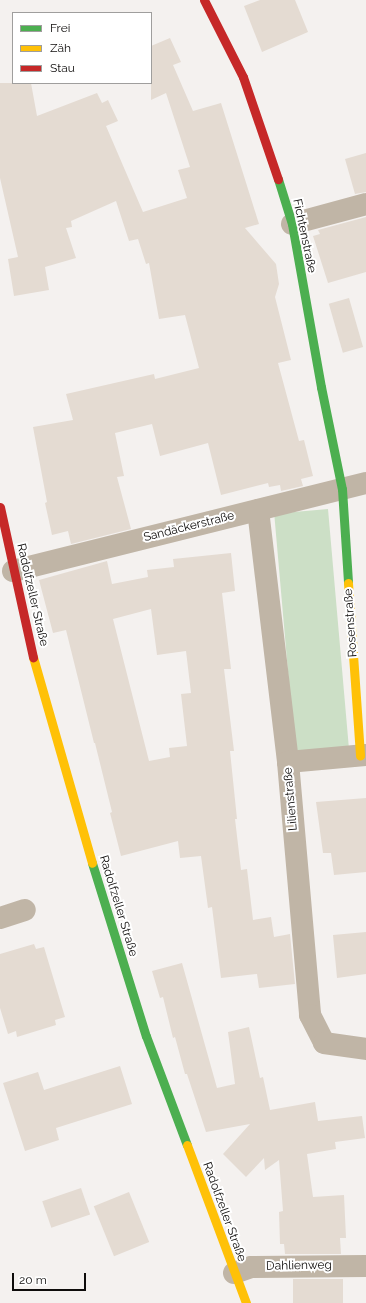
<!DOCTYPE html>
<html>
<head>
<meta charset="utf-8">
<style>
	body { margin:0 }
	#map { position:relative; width:366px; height:1303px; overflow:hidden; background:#f4f1ef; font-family:Raleway,sans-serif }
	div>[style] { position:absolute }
	.green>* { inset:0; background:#ccdfc6; transform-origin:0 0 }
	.building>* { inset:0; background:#e4dbd2; transform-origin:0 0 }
	.street>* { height:22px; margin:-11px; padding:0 11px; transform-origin:11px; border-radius:11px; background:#c0b5a6 }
	.fast>* { height:9px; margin:-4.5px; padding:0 4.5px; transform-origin:4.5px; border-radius:4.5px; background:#4caf50 }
	.slow>* { height:9px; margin:-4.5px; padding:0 4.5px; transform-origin:4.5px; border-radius:4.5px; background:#ffc107 }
	.jam>* { height:9px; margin:-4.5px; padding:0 4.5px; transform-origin:4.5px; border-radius:4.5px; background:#c62828 }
	span { translate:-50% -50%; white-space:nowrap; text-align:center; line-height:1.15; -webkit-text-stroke:4px #fff; paint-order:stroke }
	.street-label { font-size:12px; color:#0e0c0b }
	.legend { position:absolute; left:12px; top:12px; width:140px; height:72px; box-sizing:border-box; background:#fff; border:1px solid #9f9e9d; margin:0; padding:5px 7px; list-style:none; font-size:12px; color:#0e0c0b }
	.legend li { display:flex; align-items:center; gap:8px; height:20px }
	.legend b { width:20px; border:1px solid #9f9e9d }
	.scale { position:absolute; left:12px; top:1273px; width:74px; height:18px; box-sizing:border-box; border:2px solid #0e0c0b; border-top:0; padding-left:5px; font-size:12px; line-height:14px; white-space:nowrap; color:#0e0c0b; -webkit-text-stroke:3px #fff; paint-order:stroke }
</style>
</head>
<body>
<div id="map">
	<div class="green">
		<div style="left:328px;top:509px;width:240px;height:54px;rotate:85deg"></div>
	</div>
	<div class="building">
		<div style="clip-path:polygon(260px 0,295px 0,308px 32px,262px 52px,244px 6px)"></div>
		<div style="clip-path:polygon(170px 38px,181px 62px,173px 65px,193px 111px,221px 103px,259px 224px,245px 228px,276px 264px,279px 284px,275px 297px,291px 360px,278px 363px,299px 441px,304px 440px,313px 476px,301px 479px,303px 486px,281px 491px,280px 485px,269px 487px,268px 483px,221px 495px,208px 443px,160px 456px,152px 424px,115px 433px,124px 476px,117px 477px,131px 529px,71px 544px,68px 531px,52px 535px,45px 503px,47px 502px,33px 427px,73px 420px,66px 394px,154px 374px,155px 379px,199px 368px,185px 315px,159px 319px,149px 263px,146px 264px,138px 239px,129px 241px,116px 201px,71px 221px,72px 227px,66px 228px,76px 258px,45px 267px,49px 290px,14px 296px,8px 259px,18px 257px,0 178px,0 83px,31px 83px,37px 116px,97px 93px,102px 103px,108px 100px,118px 121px,106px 126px,143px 212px,187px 198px,178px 170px,190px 167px,166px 93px,151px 100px,151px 46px)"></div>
		<div style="clip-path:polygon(366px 153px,366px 192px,355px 194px,345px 159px)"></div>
		<div style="clip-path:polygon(366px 217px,366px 272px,328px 283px,313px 236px,320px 234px,318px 230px)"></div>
		<div style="left:349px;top:298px;width:51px;height:21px;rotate:74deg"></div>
		<div style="clip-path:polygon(evenodd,231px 553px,235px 591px,222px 593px,231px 669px,224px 669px,234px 751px,230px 751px,237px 819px,235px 819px,241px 870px,247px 869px,253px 920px,271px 917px,274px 937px,290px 934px,295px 984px,259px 988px,257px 974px,221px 978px,212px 907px,208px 908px,201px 856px,180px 858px,178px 841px,121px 856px,110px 813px,112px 812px,95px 743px,94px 743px,66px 630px,53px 633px,39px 580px,107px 561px,112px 584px,148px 577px,147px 570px,174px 567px,173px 559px,231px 553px,151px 609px,157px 655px,186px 651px,191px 693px,181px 694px,187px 746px,169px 748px,170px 757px,149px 761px,113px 619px,151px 609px)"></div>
		<div style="clip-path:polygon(366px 798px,366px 872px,334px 875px,331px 853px,323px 853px,316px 802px)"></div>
		<div style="clip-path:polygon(366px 932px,366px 974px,337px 978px,333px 935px)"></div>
		<div style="clip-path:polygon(34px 944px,36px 949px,44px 947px,65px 1017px,55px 1020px,56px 1025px,17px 1037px,16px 1031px,8px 1034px,0 1008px,0 954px)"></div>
		<div style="clip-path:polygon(182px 963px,217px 1088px,235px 1084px,228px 1032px,249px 1027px,260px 1078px,263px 1077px,270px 1110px,315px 1102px,318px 1121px,362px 1116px,365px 1138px,335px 1142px,336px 1149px,307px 1154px,313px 1197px,344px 1195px,346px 1238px,340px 1238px,341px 1254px,285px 1254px,284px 1244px,280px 1244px,279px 1212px,283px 1211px,279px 1160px,265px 1170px,264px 1158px,246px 1177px,223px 1154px,250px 1124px,206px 1132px,187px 1074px,185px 1074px,175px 1037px,173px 1038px,163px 997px,160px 998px,152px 971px)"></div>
		<div style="clip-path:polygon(120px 1066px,132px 1104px,56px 1128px,59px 1140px,25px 1151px,3px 1083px,38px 1072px,44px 1090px)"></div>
		<div style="left:81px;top:1188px;width:28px;height:41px;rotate:71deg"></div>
		<div style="left:129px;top:1192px;width:54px;height:38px;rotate:68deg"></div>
		<div style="left:293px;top:1279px;width:50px;height:24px"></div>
	</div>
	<div class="street">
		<div style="left:292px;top:224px;width:77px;rotate:-15.1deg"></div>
		<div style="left:258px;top:510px;width:254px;rotate:83.2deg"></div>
		<div style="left:288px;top:762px;width:254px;rotate:85deg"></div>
		<div style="left:310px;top:1015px;width:31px;rotate:63deg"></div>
		<div style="left:324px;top:1043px;width:42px;rotate:8.1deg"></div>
		<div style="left:13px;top:571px;width:364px;rotate:-14deg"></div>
		<div style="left:288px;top:762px;width:78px;rotate:-5.1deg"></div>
		<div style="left:0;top:918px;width:26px;rotate:-18deg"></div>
		<div style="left:234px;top:1273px;width:18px;rotate:-19deg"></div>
		<div style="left:251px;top:1267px;width:115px;rotate:-0.5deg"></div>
	</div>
	<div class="fast">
		<div style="left:278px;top:179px;width:47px;rotate:72.7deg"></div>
		<div style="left:292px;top:224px;width:166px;rotate:79.9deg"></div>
		<div style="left:321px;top:387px;width:104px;rotate:78.4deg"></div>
		<div style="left:342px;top:489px;width:94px;rotate:86.3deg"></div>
		<div style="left:92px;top:863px;width:181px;rotate:72.7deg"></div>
		<div style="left:146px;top:1036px;width:116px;rotate:69.4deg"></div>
	</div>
	<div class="slow">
		<div style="left:348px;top:583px;width:173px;rotate:86deg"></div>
		<div style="left:33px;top:657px;width:214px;rotate:74deg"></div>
		<div style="left:187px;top:1145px;width:169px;rotate:69.5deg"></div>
	</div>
	<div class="jam">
		<div style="left:204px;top:0;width:86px;rotate:63.1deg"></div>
		<div style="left:243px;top:77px;width:108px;rotate:71.1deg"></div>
		<div style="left:0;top:507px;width:154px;rotate:77.6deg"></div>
	</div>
	<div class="street-label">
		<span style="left:304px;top:236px;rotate:78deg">Fichtenstraße</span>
		<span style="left:189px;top:527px;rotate:-14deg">Sandäckerstraße</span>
		<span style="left:32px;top:595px;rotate:77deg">Radolfzeller Straße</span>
		<span style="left:351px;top:623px;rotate:-94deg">Rosenstraße</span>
		<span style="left:291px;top:799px;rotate:-95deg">Lilienstraße</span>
		<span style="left:118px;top:906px;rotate:73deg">Radolfzeller Straße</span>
		<span style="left:224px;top:1212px;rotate:70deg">Radolfzeller Straße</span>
		<span style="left:299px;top:1266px;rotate:-1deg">Dahlienweg</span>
	</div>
	<ul class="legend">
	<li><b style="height:5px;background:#4caf50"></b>Frei</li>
	<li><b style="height:5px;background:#ffc107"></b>Zäh</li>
	<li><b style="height:5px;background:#c62828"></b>Stau</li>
	</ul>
	<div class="scale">20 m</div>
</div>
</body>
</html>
